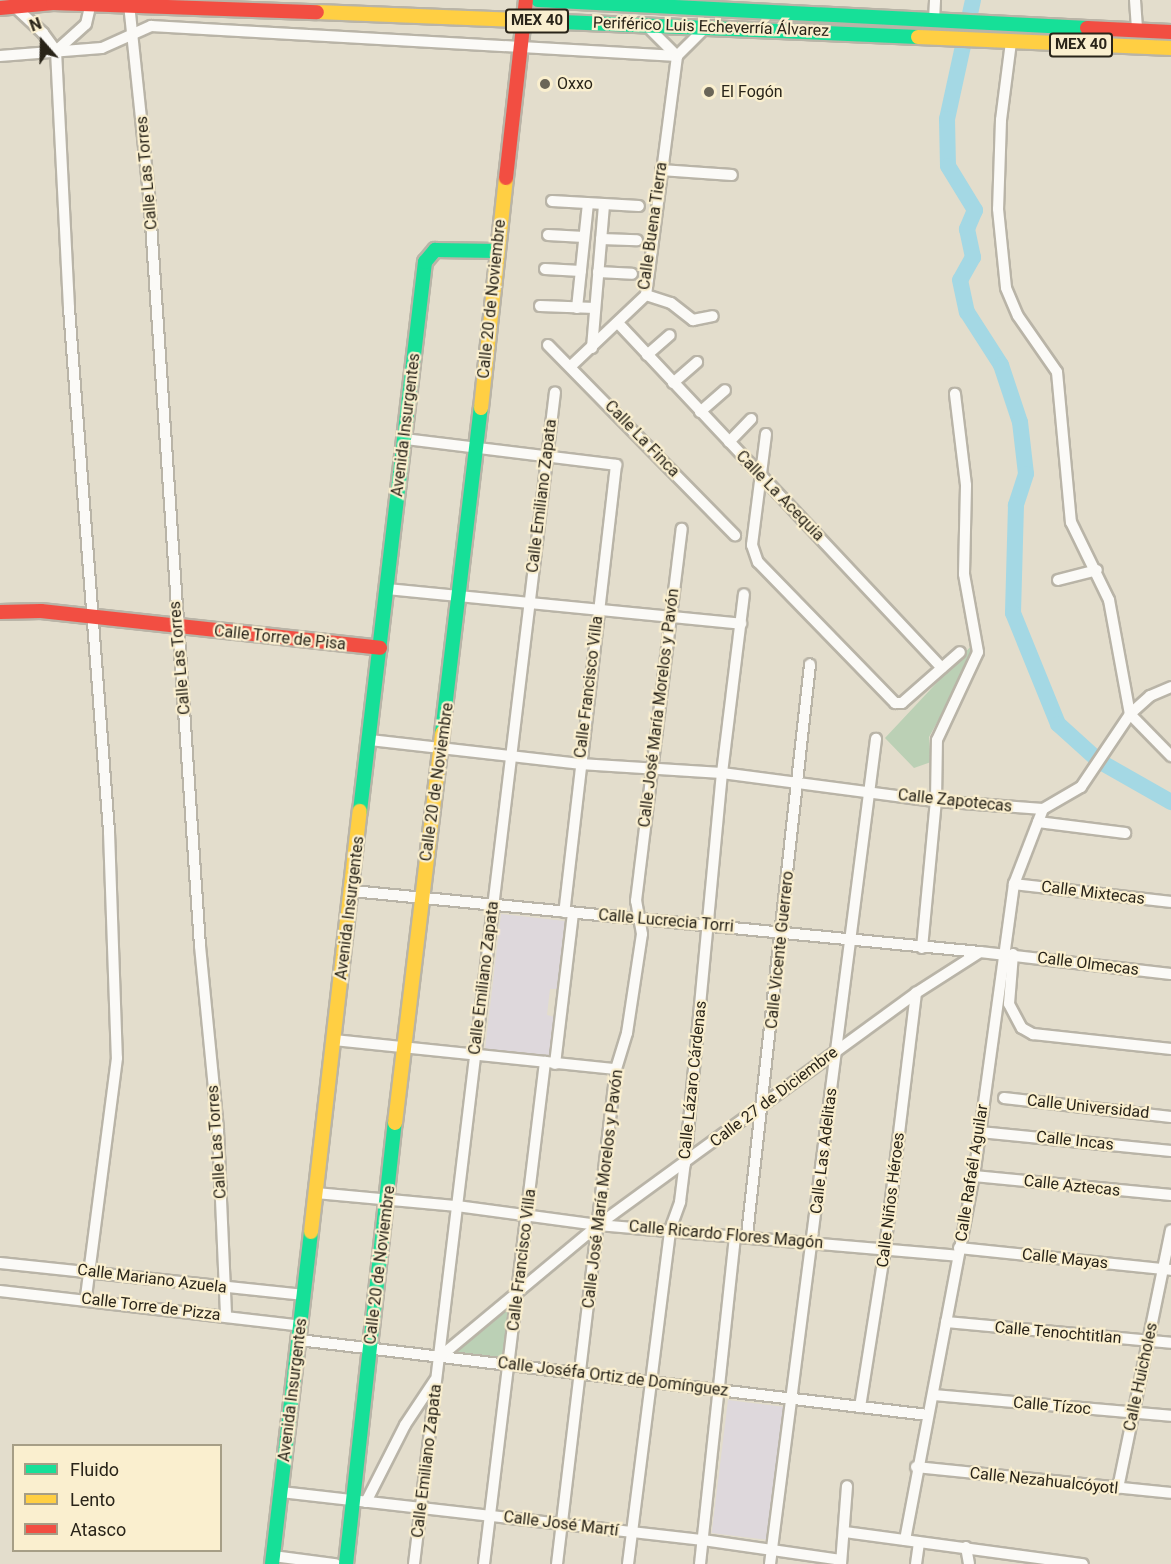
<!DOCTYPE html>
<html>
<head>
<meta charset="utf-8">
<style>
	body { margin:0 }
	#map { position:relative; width:1171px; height:1564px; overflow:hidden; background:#e3ddcc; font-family:Roboto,sans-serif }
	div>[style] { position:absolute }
	.education>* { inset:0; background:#ded8dc; transform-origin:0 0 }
	.green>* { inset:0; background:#bbd0b5 }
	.river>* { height:16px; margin:-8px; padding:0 8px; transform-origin:8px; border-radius:8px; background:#a4d8e4 }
	.roads { filter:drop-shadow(2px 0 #b9b4a7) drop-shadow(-2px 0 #b9b4a7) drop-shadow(0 2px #b9b4a7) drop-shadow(0 -2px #b9b4a7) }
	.street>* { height:10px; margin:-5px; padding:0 5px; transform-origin:5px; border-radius:5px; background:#fbfaf7 }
	.fast>* { height:14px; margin:-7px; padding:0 7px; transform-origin:7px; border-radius:7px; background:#16e098 }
	.slow>* { height:14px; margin:-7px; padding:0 7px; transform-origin:7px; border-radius:7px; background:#ffcf43 }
	.jam>* { height:14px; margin:-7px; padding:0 7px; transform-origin:7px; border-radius:7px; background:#f24e42 }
	.dots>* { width:16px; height:16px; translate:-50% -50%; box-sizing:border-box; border:3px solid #faefcf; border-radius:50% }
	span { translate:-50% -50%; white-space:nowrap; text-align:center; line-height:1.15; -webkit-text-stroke:4.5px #faefcf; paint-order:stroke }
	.shield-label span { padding:2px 4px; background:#faefcf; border:2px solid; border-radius:4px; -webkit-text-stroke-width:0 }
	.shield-label { font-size:15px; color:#292419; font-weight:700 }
	.street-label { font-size:16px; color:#292419 }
	.poi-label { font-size:16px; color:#292419 }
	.left { translate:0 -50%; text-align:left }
	.legend { position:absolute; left:12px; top:1444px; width:210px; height:108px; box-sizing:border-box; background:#faefcf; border:2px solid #a69e86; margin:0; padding:8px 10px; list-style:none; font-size:18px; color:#292419 }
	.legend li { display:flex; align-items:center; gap:12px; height:30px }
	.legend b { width:30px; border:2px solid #a69e86 }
	.north { position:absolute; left:12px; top:12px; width:60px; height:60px; -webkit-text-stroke:4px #faefcf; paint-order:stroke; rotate:340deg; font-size:16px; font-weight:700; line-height:24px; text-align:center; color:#292419 }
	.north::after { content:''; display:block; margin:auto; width:21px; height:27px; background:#292419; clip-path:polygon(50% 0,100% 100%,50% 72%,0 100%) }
</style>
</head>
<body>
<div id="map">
	<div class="education">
		<div style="clip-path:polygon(501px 914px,565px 921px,557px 989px,550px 989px,547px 1015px,555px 1017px,549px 1055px,485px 1049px)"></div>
		<div style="left:728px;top:1400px;width:56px;height:134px;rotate:7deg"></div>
	</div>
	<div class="green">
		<div style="clip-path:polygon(973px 644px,976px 652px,929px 737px,931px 762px,914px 768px,885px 738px)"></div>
		<div style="clip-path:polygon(510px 1305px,505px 1358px,452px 1353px)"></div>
	</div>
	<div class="river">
		<div style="left:973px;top:0;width:122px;rotate:102.3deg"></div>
		<div style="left:947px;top:119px;width:47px;rotate:88.8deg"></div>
		<div style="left:948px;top:166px;width:52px;rotate:58.5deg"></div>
		<div style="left:975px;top:210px;width:21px;rotate:113deg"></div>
		<div style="left:967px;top:229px;width:29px;rotate:78deg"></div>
		<div style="left:973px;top:257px;width:26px;rotate:119deg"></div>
		<div style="left:960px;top:280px;width:33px;rotate:78deg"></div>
		<div style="left:967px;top:312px;width:63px;rotate:57.3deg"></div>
		<div style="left:1001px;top:365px;width:60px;rotate:71.6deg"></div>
		<div style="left:1020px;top:422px;width:52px;rotate:83.4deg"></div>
		<div style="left:1026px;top:474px;width:33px;rotate:108deg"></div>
		<div style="left:1016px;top:505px;width:108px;rotate:91.6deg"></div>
		<div style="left:1013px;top:613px;width:120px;rotate:67.9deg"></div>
		<div style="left:1058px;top:724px;width:55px;rotate:42.1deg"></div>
		<div style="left:1099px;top:761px;width:83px;rotate:29.7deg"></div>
	</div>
	<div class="roads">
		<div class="street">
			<div style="left:1135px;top:0;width:29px;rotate:86deg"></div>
			<div style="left:129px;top:4px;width:191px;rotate:84deg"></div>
			<div style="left:149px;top:194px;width:754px;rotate:86.12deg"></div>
			<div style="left:200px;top:946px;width:186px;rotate:84.4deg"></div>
			<div style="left:218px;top:1131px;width:185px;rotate:87.5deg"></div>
			<div style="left:14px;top:6px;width:40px;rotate:43deg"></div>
			<div style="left:43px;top:33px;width:22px;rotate:54deg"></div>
			<div style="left:56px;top:51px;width:257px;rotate:87.1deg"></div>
			<div style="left:69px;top:308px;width:526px;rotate:85.63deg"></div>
			<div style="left:109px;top:832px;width:226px;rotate:88deg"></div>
			<div style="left:117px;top:1058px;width:242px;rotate:97.4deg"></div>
			<div style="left:934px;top:20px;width:20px;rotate:-87deg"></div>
			<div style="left:646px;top:25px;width:44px;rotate:45deg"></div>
			<div style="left:1011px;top:42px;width:79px;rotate:97.3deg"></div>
			<div style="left:1001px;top:120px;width:89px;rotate:91.9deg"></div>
			<div style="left:998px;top:209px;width:79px;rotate:84.2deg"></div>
			<div style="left:1006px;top:288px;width:30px;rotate:67deg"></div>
			<div style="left:1018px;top:316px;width:68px;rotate:55.1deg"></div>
			<div style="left:1057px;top:372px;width:151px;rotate:84.7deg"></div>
			<div style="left:1071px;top:522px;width:87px;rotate:64deg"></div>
			<div style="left:1109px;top:600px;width:116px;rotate:79.6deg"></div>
			<div style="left:56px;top:51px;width:40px;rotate:-42deg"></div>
			<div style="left:86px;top:24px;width:22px;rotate:-77deg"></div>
			<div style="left:0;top:56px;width:102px;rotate:-4.5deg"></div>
			<div style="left:102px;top:48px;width:54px;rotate:-24.2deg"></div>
			<div style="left:151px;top:26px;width:527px;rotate:3.26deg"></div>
			<div style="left:661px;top:170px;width:71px;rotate:4deg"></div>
			<div style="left:552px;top:201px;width:87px;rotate:3.3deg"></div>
			<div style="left:548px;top:235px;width:36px;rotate:3deg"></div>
			<div style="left:601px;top:239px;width:36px;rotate:2deg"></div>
			<div style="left:545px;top:269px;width:36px;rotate:3deg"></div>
			<div style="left:598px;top:272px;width:34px;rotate:3deg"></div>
			<div style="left:646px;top:295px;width:26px;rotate:18deg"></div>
			<div style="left:671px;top:303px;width:28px;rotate:38deg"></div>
			<div style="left:693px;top:320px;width:20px;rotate:-11deg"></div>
			<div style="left:540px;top:306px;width:55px;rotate:2.1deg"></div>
			<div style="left:577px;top:308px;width:105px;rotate:-84deg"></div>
			<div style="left:618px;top:323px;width:473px;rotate:46.8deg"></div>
			<div style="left:548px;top:345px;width:267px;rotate:45.5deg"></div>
			<div style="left:592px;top:348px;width:144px;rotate:-85.2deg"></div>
			<div style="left:647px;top:355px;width:30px;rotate:-41deg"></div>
			<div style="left:571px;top:366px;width:103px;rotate:-43.4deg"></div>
			<div style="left:646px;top:295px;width:241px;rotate:-82.6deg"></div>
			<div style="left:677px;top:56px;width:40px;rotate:-45deg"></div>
			<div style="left:673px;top:383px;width:32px;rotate:-41deg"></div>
			<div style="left:700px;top:412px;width:33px;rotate:-41deg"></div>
			<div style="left:766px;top:434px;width:112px;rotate:97.2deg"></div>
			<div style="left:752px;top:545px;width:18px;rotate:71deg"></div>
			<div style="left:758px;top:562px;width:197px;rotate:45.8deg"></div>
			<div style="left:895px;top:703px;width:7px"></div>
			<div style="left:902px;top:703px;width:77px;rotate:-41.3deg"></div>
			<div style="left:405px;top:439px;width:213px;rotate:7deg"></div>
			<div style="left:616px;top:465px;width:450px;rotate:96.6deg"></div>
			<div style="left:729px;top:442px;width:32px;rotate:-46deg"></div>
			<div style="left:1058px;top:580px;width:40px;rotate:-14.4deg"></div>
			<div style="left:387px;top:589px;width:356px;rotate:5.6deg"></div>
			<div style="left:1130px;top:714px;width:59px;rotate:45.7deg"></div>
			<div style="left:370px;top:740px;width:211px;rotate:6.5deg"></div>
			<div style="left:580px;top:764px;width:142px;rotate:3.6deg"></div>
			<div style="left:722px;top:773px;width:216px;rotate:7.5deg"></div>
			<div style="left:936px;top:801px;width:107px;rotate:4.3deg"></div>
			<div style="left:1043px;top:809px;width:44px;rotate:-30.1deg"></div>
			<div style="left:1081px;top:787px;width:88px;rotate:-56.1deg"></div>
			<div style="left:1130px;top:714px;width:27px;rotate:-42deg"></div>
			<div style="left:1150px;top:696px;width:23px;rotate:-23deg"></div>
			<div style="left:1038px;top:822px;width:88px;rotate:7.2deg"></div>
			<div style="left:1014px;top:884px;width:158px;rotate:6.5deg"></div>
			<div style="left:352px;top:891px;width:631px;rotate:5.55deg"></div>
			<div style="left:922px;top:948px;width:148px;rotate:-84.6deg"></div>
			<div style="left:936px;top:801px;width:61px;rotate:-89.1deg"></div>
			<div style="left:937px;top:740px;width:97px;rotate:-65deg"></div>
			<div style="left:978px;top:652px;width:79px;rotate:-100.2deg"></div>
			<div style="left:964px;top:574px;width:89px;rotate:-88.7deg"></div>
			<div style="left:966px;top:485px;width:92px;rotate:-96.9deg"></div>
			<div style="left:1013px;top:954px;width:50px;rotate:94.6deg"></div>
			<div style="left:1009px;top:1004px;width:27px;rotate:62deg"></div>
			<div style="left:1022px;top:1028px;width:13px;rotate:29deg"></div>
			<div style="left:1033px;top:1034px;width:139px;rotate:6.2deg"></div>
			<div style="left:334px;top:1040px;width:283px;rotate:5.9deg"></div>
			<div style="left:555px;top:1064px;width:152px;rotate:-83.2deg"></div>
			<div style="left:1004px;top:1098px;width:168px;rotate:6.5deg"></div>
			<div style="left:980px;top:1132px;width:192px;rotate:5.7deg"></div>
			<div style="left:974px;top:1176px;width:198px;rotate:5.5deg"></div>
			<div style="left:316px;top:1193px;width:142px;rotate:5.3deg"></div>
			<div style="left:457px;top:1206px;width:142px;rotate:7.7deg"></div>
			<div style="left:598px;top:1225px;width:361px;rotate:4.9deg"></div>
			<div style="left:747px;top:1235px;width:574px;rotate:-83.7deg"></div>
			<div style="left:959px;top:1248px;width:213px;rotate:5.9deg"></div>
			<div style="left:0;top:1263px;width:306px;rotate:6deg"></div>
			<div style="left:0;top:1291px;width:303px;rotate:6.6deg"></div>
			<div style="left:946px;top:1322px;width:226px;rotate:5.3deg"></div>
			<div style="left:299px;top:1340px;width:633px;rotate:6.8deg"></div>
			<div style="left:441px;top:1356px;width:204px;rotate:-39.8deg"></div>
			<div style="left:598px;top:1225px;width:394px;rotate:-36.1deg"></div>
			<div style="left:916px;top:993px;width:76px;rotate:-32.6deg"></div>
			<div style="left:980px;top:952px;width:192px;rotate:6.6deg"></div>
			<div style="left:933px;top:1395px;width:239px;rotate:5deg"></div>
			<div style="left:860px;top:1407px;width:160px;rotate:-81deg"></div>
			<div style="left:885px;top:1249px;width:258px;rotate:-83.1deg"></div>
			<div style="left:916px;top:1467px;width:256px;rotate:5.8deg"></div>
			<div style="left:1118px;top:1488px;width:263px;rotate:-78.4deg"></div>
			<div style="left:281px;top:1492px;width:425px;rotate:6.5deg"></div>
			<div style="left:703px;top:1540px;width:139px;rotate:8.2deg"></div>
			<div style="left:366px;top:1502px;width:86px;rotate:-63.1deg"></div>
			<div style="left:405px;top:1425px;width:54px;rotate:-56.3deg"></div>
			<div style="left:845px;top:1532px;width:240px;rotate:7.7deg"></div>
			<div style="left:905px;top:1540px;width:370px;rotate:-79.3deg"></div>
			<div style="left:974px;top:1176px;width:295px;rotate:-82.2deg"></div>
			<div style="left:1014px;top:884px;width:80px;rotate:-68.9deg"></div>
			<div style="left:966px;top:1547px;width:17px;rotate:80deg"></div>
			<div style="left:273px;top:1556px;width:63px;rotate:7.4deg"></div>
			<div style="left:414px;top:1564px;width:1180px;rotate:-83.14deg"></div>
			<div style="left:484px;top:1564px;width:506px;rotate:-83.07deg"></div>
			<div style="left:557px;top:1564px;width:499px;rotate:-83.2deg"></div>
			<div style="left:616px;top:1069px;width:38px;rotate:-73deg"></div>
			<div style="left:627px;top:1033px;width:100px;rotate:-81.4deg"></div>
			<div style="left:642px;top:934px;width:34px;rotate:-100deg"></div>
			<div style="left:636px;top:901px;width:375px;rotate:-83deg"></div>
			<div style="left:628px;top:1564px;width:337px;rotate:-82.8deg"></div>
			<div style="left:670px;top:1230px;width:30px;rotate:-70deg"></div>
			<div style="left:680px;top:1202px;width:38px;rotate:-83deg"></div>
			<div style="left:685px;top:1164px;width:393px;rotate:-84.6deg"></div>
			<div style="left:722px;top:773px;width:180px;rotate:-83deg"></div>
			<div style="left:700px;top:1564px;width:331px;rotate:-83.9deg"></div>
			<div style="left:770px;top:1564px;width:832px;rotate:-82.68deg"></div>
			<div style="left:841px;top:1564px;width:78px;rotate:-85.6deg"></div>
			<div style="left:916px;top:1564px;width:22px;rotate:-82deg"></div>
		</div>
		<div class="fast">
			<div style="left:538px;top:0;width:550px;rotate:2.92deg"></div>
			<div style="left:562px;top:22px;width:356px;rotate:2.4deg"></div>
			<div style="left:442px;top:733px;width:327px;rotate:-83.2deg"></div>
			<div style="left:360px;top:811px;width:553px;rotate:-83.25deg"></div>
			<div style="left:425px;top:262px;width:16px;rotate:-50deg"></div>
			<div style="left:435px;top:250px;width:63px;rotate:0.9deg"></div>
			<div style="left:272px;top:1564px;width:334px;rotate:-83.3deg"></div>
			<div style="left:346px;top:1564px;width:444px;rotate:-83.7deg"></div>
		</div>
		<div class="slow">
			<div style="left:317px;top:12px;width:245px;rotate:2.3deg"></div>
			<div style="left:918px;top:37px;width:253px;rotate:2.5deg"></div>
			<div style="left:481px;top:408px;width:231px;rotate:-83.8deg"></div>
			<div style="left:395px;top:1123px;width:393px;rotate:-83.1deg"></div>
			<div style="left:311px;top:1232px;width:424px;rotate:-83.4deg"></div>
		</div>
		<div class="jam">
			<div style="left:0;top:8px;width:53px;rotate:-5.4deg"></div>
			<div style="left:53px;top:3px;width:264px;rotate:2deg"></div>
			<div style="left:1087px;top:28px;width:84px;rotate:2.7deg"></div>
			<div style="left:506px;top:178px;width:179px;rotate:-83.6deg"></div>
			<div style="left:0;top:612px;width:41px;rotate:-1.4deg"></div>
			<div style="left:41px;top:611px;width:341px;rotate:6.2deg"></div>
		</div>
	</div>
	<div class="dots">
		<div style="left:545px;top:84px;background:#6a6558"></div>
		<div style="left:709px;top:92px;background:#6a6558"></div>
	</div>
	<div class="shield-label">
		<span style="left:537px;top:21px">MEX 40</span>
		<span style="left:1081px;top:45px">MEX 40</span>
	</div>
	<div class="street-label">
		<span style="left:711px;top:27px;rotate:2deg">Periférico Luis Echeverría Álvarez</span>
		<span style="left:147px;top:173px;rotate:-95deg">Calle Las Torres</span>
		<span style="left:653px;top:226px;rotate:-82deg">Calle Buena Tierra</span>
		<span style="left:492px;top:299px;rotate:-84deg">Calle 20 de Noviembre</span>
		<span style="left:406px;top:425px;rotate:-83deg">Avenida Insurgentes</span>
		<span style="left:642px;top:439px;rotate:46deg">Calle La Finca</span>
		<span style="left:542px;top:496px;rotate:-83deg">Calle Emiliano Zapata</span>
		<span style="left:780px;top:496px;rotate:46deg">Calle La Acequia</span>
		<span style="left:280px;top:638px;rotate:6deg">Calle Torre de Pisa</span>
		<span style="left:180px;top:658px;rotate:-95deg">Calle Las Torres</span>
		<span style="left:589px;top:687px;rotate:-83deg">Calle Francisco Villa</span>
		<span style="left:659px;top:708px;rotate:-83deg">Calle José María Morelos y Pavón</span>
		<span style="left:437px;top:782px;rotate:-82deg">Calle 20 de Noviembre</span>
		<span style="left:955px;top:801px;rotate:6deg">Calle Zapotecas</span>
		<span style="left:1093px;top:893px;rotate:7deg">Calle Mixtecas</span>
		<span style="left:350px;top:908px;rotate:-83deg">Avenida Insurgentes</span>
		<span style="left:666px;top:921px;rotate:5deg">Calle Lucrecia Torri</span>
		<span style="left:780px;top:950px;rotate:-84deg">Calle Vicente Guerrero</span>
		<span style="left:1088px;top:964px;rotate:7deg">Calle Olmecas</span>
		<span style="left:484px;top:978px;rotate:-83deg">Calle Emiliano Zapata</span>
		<span style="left:693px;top:1080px;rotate:-84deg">Calle Lázaro Cárdenas</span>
		<span style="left:774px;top:1097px;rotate:-37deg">Calle 27 de Diciembre</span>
		<span style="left:1088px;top:1107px;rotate:6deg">Calle Universidad</span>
		<span style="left:1075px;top:1141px;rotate:6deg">Calle Incas</span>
		<span style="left:217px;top:1142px;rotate:-94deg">Calle Las Torres</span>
		<span style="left:824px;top:1151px;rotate:-83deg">Calle Las Adelitas</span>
		<span style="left:972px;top:1173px;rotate:-81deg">Calle Rafaél Aguilar</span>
		<span style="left:1072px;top:1186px;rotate:6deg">Calle Aztecas</span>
		<span style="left:603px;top:1189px;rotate:-83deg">Calle José María Morelos y Pavón</span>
		<span style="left:891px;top:1200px;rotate:-83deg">Calle Niños Héroes</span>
		<span style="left:726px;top:1235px;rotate:5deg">Calle Ricardo Flores Magón</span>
		<span style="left:1065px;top:1259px;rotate:6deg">Calle Mayas</span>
		<span style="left:522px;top:1260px;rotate:-83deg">Calle Francisco Villa</span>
		<span style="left:380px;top:1265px;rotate:-83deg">Calle 20 de Noviembre</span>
		<span style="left:152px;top:1279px;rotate:7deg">Calle Mariano Azuela</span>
		<span style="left:151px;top:1307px;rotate:7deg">Calle Torre de Pizza</span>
		<span style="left:1058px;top:1333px;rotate:5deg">Calle Tenochtitlan</span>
		<span style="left:613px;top:1377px;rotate:7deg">Calle Joséfa Ortiz de Domínguez</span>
		<span style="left:1141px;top:1377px;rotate:-78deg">Calle Huicholes</span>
		<span style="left:293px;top:1390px;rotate:-83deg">Avenida Insurgentes</span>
		<span style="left:1052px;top:1406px;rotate:5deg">Calle Tízoc</span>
		<span style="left:427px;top:1461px;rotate:-83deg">Calle Emiliano Zapata</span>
		<span style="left:1044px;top:1481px;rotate:6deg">Calle Nezahualcóyotl</span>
		<span style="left:561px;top:1524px;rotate:7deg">Calle José Martí</span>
	</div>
	<div class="poi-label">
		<span class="left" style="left:557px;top:84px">Oxxo</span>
		<span class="left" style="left:721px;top:92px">El Fogón</span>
	</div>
	<ul class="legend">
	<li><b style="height:8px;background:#16e098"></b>Fluido</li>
	<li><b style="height:8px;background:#ffcf43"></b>Lento</li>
	<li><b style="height:8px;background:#f24e42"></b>Atasco</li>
	</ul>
	<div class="north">N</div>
</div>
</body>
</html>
